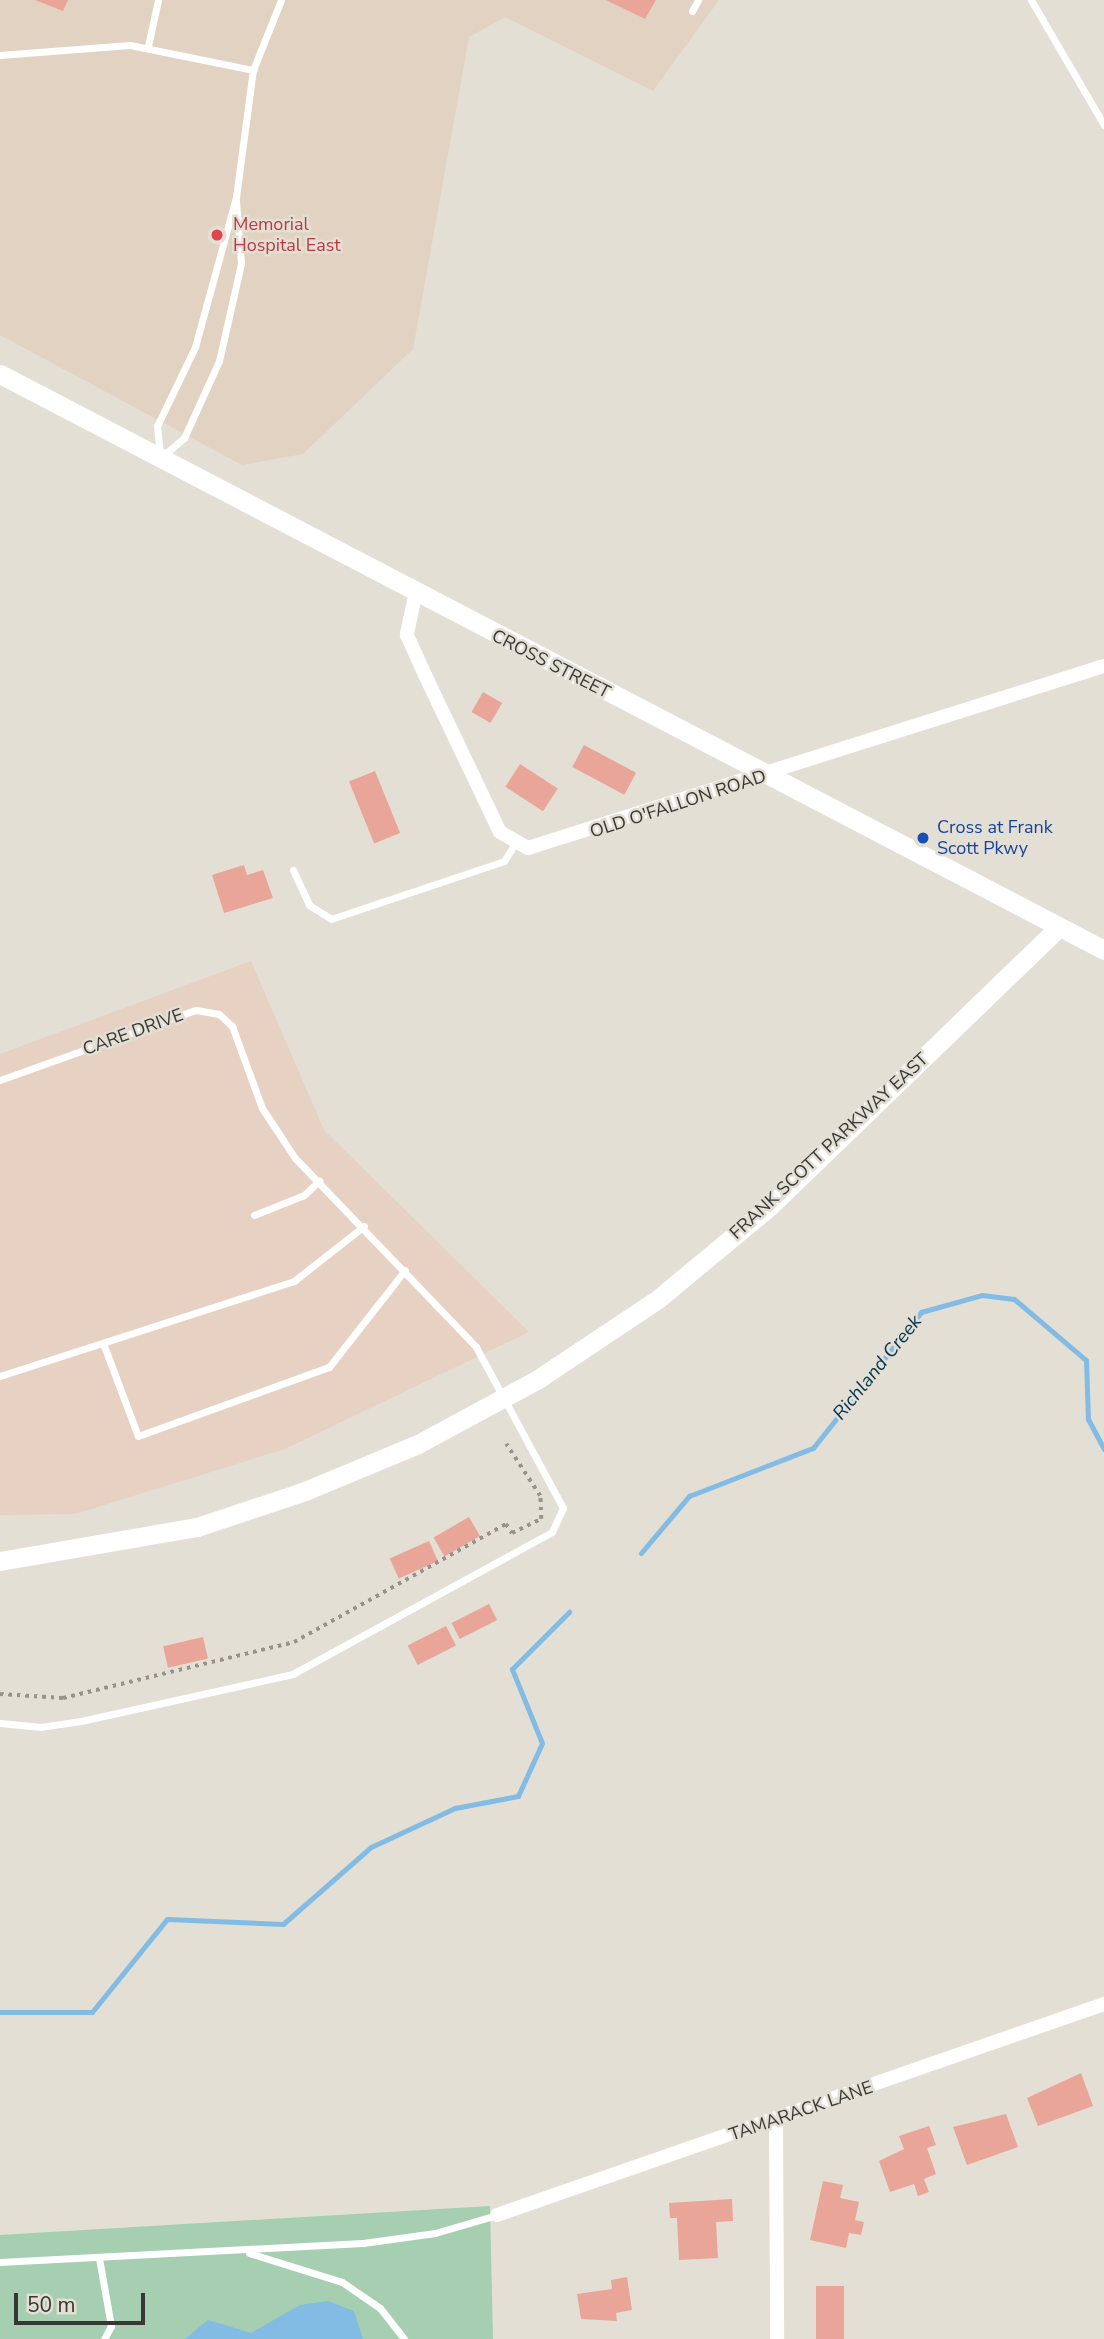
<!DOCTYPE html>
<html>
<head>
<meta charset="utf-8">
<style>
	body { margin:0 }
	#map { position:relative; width:1104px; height:2339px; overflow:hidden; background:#e3dfd4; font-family:"Nunito Sans",sans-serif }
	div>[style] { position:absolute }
	.commercial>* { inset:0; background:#e6d1c3 }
	.medical>* { inset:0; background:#e2d2c1 }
	.green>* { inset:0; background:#a5cfb0 }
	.water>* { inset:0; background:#82bbe3 }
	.stream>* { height:5px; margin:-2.5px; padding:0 2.5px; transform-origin:2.5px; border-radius:2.5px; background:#82bbe3 }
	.building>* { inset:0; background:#e9a598; transform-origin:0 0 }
	.path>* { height:3.5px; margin-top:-1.75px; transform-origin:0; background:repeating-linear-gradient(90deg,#95938b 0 3.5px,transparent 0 8.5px) }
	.service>* { height:7px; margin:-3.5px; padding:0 3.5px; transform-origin:3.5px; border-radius:3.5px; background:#fff }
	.minor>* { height:14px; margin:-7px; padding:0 7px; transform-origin:7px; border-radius:7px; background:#fff }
	.secondary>* { height:19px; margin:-9.5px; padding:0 9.5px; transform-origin:9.5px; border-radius:9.5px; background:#fff }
	.dots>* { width:19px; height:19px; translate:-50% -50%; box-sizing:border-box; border:4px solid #e3dfd4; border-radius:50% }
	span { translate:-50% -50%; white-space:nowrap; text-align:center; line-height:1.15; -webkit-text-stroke:5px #e3dfd4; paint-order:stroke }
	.health-label { font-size:18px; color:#be3a42 }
	.left { translate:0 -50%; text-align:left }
	.street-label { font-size:18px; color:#383733 }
	.transit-label { font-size:18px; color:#164399 }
	.water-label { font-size:19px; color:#03354f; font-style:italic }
	.scale { position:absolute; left:14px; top:2293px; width:131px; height:32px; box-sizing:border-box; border:4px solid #383733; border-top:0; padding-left:9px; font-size:21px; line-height:24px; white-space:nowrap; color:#383733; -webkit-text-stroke:5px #e3dfd4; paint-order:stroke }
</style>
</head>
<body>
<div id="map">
	<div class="commercial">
		<div style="clip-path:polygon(251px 961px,324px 1130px,529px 1332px,285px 1449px,75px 1514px,0 1515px,0 1054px)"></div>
	</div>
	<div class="medical">
		<div style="clip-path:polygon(0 0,719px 0,653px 91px,505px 17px,469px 37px,413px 349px,303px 454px,242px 465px,0 335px)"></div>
	</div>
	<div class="green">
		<div style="clip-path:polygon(490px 2206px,493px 2339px,0 2339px,0 2235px)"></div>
	</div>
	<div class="water">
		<div style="clip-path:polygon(328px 2301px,354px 2311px,363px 2339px,185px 2339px,208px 2320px,251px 2333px,300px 2305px)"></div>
	</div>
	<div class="stream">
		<div style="left:641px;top:1553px;width:75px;rotate:-49.9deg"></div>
		<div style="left:689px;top:1496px;width:133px;rotate:-21.2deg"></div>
		<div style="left:813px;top:1448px;width:174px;rotate:-51.5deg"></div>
		<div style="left:921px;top:1312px;width:63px;rotate:-15.6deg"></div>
		<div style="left:982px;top:1295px;width:32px;rotate:7deg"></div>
		<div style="left:1014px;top:1299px;width:94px;rotate:40.3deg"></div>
		<div style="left:1086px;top:1360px;width:59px;rotate:88.1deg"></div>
		<div style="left:1088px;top:1419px;width:34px;rotate:62deg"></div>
		<div style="left:0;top:2012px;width:92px"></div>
		<div style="left:92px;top:2012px;width:119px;rotate:-51.1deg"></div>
		<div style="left:167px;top:1919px;width:116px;rotate:2.5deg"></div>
		<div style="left:283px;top:1924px;width:117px;rotate:-41.2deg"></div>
		<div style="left:371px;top:1847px;width:93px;rotate:-24.9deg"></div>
		<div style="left:455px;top:1808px;width:64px;rotate:-10.8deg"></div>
		<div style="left:518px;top:1796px;width:58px;rotate:-65.6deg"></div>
		<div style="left:542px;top:1743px;width:80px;rotate:-112.1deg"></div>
		<div style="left:512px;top:1669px;width:81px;rotate:-45deg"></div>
	</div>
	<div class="building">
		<div style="clip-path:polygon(35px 0,68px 0,63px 11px)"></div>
		<div style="clip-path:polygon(606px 0,656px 0,645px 19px)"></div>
		<div style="left:483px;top:692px;width:22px;height:23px;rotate:30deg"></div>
		<div style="left:584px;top:745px;width:59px;height:25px;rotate:28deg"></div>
		<div style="left:520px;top:764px;width:45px;height:27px;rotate:33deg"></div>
		<div style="left:375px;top:771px;width:67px;height:28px;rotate:68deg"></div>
		<div style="clip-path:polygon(244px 865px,247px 875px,263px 870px,273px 898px,224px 913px,212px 875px)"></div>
		<div style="left:469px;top:1517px;width:22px;height:41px;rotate:60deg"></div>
		<div style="left:429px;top:1541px;width:22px;height:43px;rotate:66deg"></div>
		<div style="left:489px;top:1604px;width:18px;height:42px;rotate:63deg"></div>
		<div style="left:446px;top:1626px;width:22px;height:43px;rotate:63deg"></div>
		<div style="left:203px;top:1637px;width:22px;height:41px;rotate:77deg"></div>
		<div style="clip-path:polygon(1081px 2073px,1093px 2106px,1038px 2126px,1027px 2098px)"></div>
		<div style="clip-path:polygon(1006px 2114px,1018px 2147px,967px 2165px,953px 2127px)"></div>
		<div style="clip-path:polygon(929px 2126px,936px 2145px,927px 2148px,936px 2174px,924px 2179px,929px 2192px,918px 2196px,914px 2184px,890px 2192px,879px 2161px,904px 2149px,899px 2136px)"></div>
		<div style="clip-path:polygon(823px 2181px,843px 2185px,840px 2198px,859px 2202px,855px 2220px,864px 2222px,861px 2235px,849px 2233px,846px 2248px,810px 2240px)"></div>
		<div style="clip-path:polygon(732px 2199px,733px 2221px,716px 2222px,718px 2258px,679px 2260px,677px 2218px,670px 2218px,669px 2203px)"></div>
		<div style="clip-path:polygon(627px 2277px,632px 2310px,616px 2313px,617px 2321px,581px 2319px,577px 2294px,612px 2289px,611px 2280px)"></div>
		<div style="left:816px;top:2286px;width:28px;height:53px"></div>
	</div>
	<div class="path">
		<div style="left:0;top:1694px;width:63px;rotate:3.6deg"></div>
		<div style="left:63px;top:1698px;width:238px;rotate:-13.6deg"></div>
		<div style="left:294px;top:1642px;width:243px;rotate:-29.1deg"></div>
		<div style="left:506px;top:1524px;width:11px;rotate:56deg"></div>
		<div style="left:512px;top:1533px;width:32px;rotate:-26deg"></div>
		<div style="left:541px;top:1519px;width:23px;rotate:-92deg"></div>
		<div style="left:540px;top:1496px;width:62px;rotate:-123.2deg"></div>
	</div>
	<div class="service">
		<div style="left:1031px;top:0;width:145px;rotate:59.7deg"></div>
		<div style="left:692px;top:11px;width:13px;rotate:-61deg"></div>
		<div style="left:148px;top:46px;width:47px;rotate:-77.7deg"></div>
		<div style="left:0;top:55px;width:130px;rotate:-4.4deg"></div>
		<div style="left:130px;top:45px;width:126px;rotate:11.5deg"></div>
		<div style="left:160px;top:454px;width:28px;rotate:-96deg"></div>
		<div style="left:157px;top:426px;width:88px;rotate:-64.3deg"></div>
		<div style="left:195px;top:347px;width:156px;rotate:-74.7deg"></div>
		<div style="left:236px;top:197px;width:128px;rotate:-82.4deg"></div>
		<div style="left:253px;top:70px;width:75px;rotate:-68.2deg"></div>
		<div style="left:163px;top:456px;width:28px;rotate:-41deg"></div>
		<div style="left:184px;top:438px;width:85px;rotate:-65.6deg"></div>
		<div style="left:219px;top:361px;width:100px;rotate:-77.3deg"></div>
		<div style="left:241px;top:263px;width:62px;rotate:-94.6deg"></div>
		<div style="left:293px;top:870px;width:38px;rotate:65deg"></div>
		<div style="left:309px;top:905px;width:26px;rotate:32deg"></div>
		<div style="left:331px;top:919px;width:182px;rotate:-18.5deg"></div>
		<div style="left:504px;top:861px;width:22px;rotate:-58deg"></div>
		<div style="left:0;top:1080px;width:208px;rotate:-19.7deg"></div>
		<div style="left:196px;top:1010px;width:23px;rotate:10deg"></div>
		<div style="left:219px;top:1014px;width:18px;rotate:43deg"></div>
		<div style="left:232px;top:1026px;width:87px;rotate:69.9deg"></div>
		<div style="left:262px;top:1108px;width:60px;rotate:56.6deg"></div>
		<div style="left:295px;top:1158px;width:262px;rotate:46.2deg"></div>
		<div style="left:476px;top:1347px;width:183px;rotate:61.6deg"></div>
		<div style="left:563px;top:1508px;width:26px;rotate:115deg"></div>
		<div style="left:552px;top:1532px;width:295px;rotate:151.3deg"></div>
		<div style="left:293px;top:1674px;width:217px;rotate:167.5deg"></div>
		<div style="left:81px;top:1721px;width:40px;rotate:171.5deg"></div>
		<div style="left:41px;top:1727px;width:41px;rotate:-174.4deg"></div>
		<div style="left:254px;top:1215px;width:54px;rotate:-21.8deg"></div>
		<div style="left:304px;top:1195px;width:21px;rotate:-43deg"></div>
		<div style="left:103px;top:1343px;width:99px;rotate:69.4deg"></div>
		<div style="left:138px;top:1436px;width:203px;rotate:-19.9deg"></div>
		<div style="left:329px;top:1367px;width:123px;rotate:-51.9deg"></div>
		<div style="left:0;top:1376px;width:309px;rotate:-17.9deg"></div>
		<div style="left:294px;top:1281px;width:89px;rotate:-38.2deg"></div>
		<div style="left:249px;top:2253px;width:97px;rotate:17.3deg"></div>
		<div style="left:342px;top:2282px;width:46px;rotate:34.4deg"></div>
		<div style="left:380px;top:2308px;width:39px;rotate:52deg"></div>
		<div style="left:99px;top:2258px;width:69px;rotate:80deg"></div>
		<div style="left:111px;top:2326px;width:15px;rotate:118deg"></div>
		<div style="left:0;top:2262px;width:363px;rotate:-3deg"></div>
		<div style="left:363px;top:2243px;width:73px;rotate:-7.9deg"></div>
		<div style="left:435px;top:2233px;width:65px;rotate:-16.2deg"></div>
	</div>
	<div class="minor">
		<div style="left:415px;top:596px;width:40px;rotate:102deg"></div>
		<div style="left:407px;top:635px;width:44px;rotate:65.8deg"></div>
		<div style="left:425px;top:675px;width:174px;rotate:64.5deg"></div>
		<div style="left:500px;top:832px;width:32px;rotate:30deg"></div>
		<div style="left:528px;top:848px;width:604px;rotate:-17.54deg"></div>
		<div style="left:776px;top:2120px;width:219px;rotate:89.7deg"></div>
		<div style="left:497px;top:2215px;width:643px;rotate:-19.17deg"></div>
	</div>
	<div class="secondary">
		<div style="left:0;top:374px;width:1245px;rotate:27.55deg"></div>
		<div style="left:0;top:1561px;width:200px;rotate:-9.8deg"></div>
		<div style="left:197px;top:1527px;width:114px;rotate:-18.4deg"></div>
		<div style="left:305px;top:1491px;width:122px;rotate:-22.6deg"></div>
		<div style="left:418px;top:1444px;width:136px;rotate:-28.4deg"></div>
		<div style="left:538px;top:1379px;width:144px;rotate:-33.7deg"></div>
		<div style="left:658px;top:1299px;width:144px;rotate:-39.7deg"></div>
		<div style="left:769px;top:1207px;width:403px;rotate:-44deg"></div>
	</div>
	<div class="dots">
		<div style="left:217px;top:235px;background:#e0444e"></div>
		<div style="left:923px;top:838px;background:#1a4fb4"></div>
	</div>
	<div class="health-label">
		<span class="left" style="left:233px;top:235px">Memorial<br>Hospital East</span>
	</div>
	<div class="street-label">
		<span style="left:551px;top:664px;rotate:27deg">CROSS STREET</span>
		<span style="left:678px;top:804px;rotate:-18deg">OLD O'FALLON ROAD</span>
		<span style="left:133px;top:1032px;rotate:-20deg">CARE DRIVE</span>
		<span style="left:829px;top:1146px;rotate:-43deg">FRANK SCOTT PARKWAY EAST</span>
		<span style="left:801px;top:2111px;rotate:-19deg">TAMARACK LANE</span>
	</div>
	<div class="transit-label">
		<span class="left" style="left:937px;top:838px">Cross at Frank<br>Scott Pkwy</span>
	</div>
	<div class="water-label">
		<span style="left:878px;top:1368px;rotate:-51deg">Richland Creek</span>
	</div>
	<div class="scale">50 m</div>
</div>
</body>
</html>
